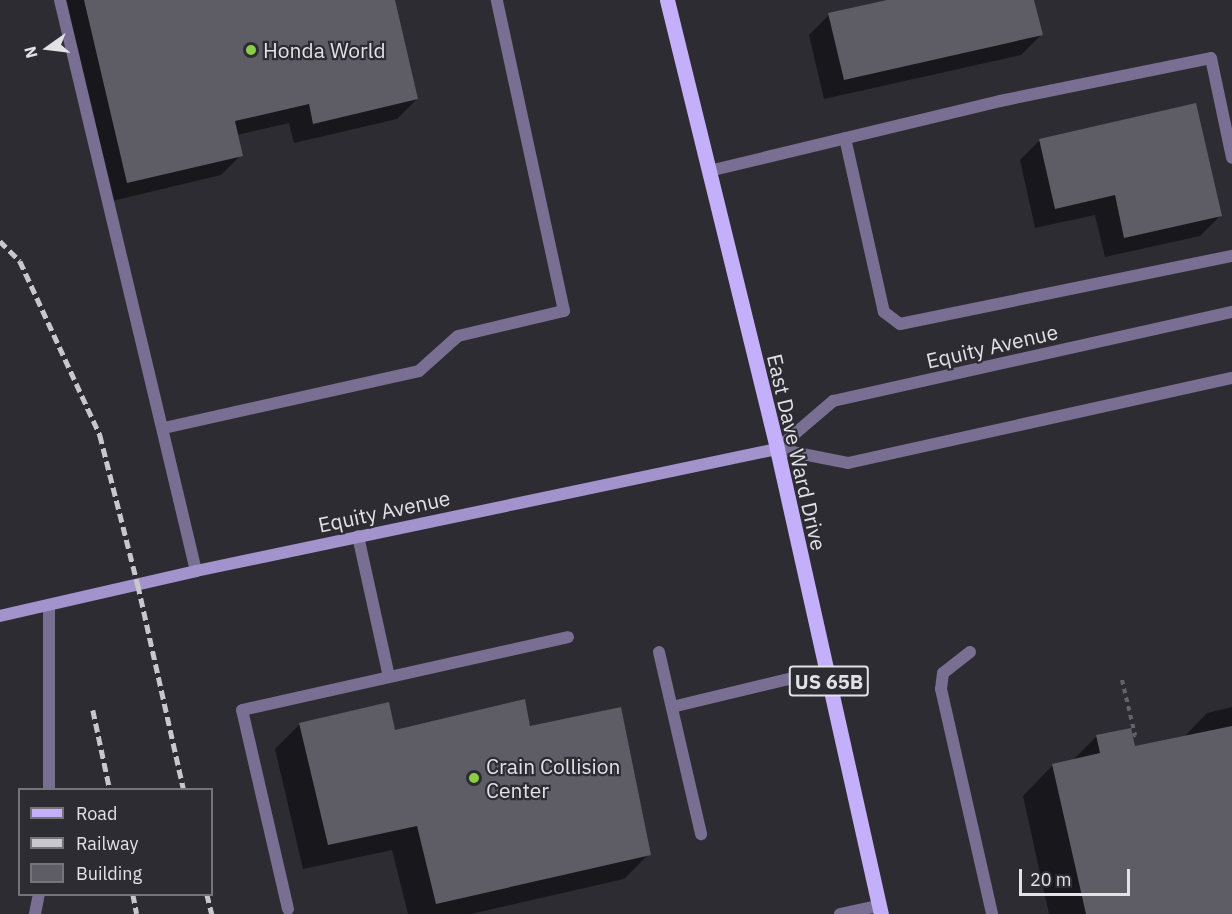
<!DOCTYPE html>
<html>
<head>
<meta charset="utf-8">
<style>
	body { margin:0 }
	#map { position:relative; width:1232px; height:914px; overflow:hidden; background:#2e2c33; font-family:"IBM Plex Sans",sans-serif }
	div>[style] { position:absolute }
	.shadow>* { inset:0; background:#0007 }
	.building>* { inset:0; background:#5e5c64 }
	.path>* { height:4px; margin-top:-2px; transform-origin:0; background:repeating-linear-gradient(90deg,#646369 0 4.5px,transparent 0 9px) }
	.lane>* { height:12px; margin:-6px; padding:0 6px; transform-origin:6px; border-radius:6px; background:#786f93 }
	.street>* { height:12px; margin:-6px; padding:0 6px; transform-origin:6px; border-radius:6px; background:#786f93 }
	.secondary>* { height:12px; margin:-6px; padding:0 6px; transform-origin:6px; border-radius:6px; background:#a293cd }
	.primary>* { height:15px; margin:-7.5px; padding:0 7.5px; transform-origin:7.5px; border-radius:7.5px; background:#c3affa }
	.rail>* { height:4.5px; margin-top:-2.25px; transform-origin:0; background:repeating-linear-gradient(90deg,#c8c7cc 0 9px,transparent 0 13.5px) }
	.dots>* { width:16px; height:16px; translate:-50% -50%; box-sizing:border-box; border:3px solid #2e2c33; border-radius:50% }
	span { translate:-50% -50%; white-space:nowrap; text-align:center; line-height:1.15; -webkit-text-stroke:4.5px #2e2c33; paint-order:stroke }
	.shield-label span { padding:2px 4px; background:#2e2c33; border:2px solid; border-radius:4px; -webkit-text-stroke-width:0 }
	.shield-label { font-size:20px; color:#e2e1e6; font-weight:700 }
	.poi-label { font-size:21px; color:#e2e1e6 }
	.left { translate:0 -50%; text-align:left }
	.street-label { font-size:21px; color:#e2e1e6 }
	.legend { position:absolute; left:18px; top:788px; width:195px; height:108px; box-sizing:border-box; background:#2e2c33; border:2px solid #76747b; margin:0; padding:8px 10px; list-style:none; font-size:18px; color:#e2e1e6 }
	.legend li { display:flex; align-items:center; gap:12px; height:30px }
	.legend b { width:30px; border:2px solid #76747b }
	.north { position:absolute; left:18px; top:18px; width:60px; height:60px; -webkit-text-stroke:4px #2e2c33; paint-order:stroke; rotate:256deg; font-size:16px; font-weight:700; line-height:24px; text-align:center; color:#e2e1e6 }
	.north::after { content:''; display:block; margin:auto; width:21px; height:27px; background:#e2e1e6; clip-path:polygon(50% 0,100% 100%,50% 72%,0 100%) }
	.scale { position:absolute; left:1019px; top:869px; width:111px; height:27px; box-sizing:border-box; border:3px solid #e2e1e6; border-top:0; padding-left:8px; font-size:18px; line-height:21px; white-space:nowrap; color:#e2e1e6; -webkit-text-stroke:4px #2e2c33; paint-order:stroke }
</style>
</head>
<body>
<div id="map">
	<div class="shadow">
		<div style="clip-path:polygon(60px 0,394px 0,417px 99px,397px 119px,294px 143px,289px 123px,237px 135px,241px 155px,221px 175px,108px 202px)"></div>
		<div style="clip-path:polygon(894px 0,1033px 0,1041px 35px,1021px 55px,824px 99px,809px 35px,829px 15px)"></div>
		<div style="clip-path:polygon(1040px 140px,1220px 216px,1200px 236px,1105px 257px,1095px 215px,1035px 228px,1020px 160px)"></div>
		<div style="clip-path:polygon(1232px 707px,1232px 914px,1049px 914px,1023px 796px,1053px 765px,1073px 760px,1096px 737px,1134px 747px,1184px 737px,1207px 713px)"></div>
		<div style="clip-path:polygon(300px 724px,394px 732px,529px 728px,649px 854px,624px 879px,471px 914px,408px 914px,392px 850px,303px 869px,275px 749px)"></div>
	</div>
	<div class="building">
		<div style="clip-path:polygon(84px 0,395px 0,418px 99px,313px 124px,309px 104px,235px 121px,243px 156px,127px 183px)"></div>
		<div style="clip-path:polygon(887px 0,1034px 0,1043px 35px,844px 80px,828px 13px)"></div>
		<div style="clip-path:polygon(1196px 103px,1222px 216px,1124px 238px,1115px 195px,1055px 209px,1039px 139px)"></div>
		<div style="clip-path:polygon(525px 699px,530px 726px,621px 707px,651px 855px,436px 904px,417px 826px,328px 845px,299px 723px,389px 702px,395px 730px)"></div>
		<div style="clip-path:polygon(1232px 726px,1232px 914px,1086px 914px,1052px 764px,1100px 753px,1096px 735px,1131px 728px,1135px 746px)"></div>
	</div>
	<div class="path">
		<div style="left:1122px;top:680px;width:57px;rotate:76.7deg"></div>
		<div style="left:1135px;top:735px;width:2px;rotate:153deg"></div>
	</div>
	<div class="lane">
		<div style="left:60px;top:0;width:587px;rotate:76.6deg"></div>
		<div style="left:845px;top:138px;width:178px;rotate:77.4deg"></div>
		<div style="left:884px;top:312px;width:20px;rotate:37deg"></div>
		<div style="left:900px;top:324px;width:339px;rotate:-11.6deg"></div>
		<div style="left:709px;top:171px;width:299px;rotate:-13.5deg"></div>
		<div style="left:1000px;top:101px;width:215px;rotate:-11.5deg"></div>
		<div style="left:1211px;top:58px;width:102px;rotate:78.1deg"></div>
		<div style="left:164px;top:428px;width:261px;rotate:-12.6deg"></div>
		<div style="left:419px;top:371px;width:52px;rotate:-41.9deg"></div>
		<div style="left:458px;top:336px;width:109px;rotate:-13.3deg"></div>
		<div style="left:564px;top:311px;width:318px;rotate:-102.2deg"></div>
		<div style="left:358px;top:536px;width:144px;rotate:77.6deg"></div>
		<div style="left:659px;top:652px;width:187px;rotate:77deg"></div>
		<div style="left:970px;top:652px;width:34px;rotate:142deg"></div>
		<div style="left:943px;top:673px;width:16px;rotate:97deg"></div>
		<div style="left:941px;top:689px;width:231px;rotate:77.2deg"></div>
		<div style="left:672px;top:707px;width:158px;rotate:-13.5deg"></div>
		<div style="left:49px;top:790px;width:185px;rotate:-90deg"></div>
		<div style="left:288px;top:909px;width:204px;rotate:-103deg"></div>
		<div style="left:242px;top:710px;width:334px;rotate:-12.6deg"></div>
		<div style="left:35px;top:914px;width:20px;rotate:-79deg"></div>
		<div style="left:840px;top:914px;width:40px;rotate:-12deg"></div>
	</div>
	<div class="street">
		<div style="left:777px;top:449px;width:74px;rotate:-40.6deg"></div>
		<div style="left:833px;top:401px;width:409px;rotate:-12.6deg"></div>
		<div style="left:777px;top:449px;width:72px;rotate:11.2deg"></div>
		<div style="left:848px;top:463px;width:393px;rotate:-12.5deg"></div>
	</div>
	<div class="secondary">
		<div style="left:0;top:616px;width:201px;rotate:-12.9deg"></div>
		<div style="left:196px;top:571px;width:594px;rotate:-11.86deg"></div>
	</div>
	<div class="primary">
		<div style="left:667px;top:0;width:462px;rotate:76.2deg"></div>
		<div style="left:777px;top:449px;width:476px;rotate:77.4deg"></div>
	</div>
	<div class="rail">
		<div style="left:0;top:241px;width:28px;rotate:45deg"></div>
		<div style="left:20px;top:261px;width:192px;rotate:65.3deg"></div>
		<div style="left:100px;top:435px;width:155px;rotate:75.8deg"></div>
		<div style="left:138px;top:585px;width:210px;rotate:77.4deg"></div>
		<div style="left:93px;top:710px;width:82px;rotate:78deg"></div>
		<div style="left:133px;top:894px;width:20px;rotate:79deg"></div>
		<div style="left:207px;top:894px;width:21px;rotate:76deg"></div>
	</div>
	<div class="dots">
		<div style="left:251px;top:50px;background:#8ace47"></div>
		<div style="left:474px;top:778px;background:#8ace47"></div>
	</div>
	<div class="shield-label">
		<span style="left:829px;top:681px">US 65B</span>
	</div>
	<div class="poi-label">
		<span class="left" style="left:263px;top:50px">Honda World</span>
		<span class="left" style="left:486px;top:778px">Crain Collision<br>Center</span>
	</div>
	<div class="street-label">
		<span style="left:992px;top:346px;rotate:-13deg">Equity Avenue</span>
		<span style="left:797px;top:452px;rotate:77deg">East Dave Ward Drive</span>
		<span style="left:384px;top:511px;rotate:-12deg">Equity Avenue</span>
	</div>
	<ul class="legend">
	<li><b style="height:8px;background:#c3affa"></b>Road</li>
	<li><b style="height:8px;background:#c8c7cc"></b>Railway</li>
	<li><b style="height:16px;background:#5e5c64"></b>Building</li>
	</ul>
	<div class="north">N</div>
	<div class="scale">20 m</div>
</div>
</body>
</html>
